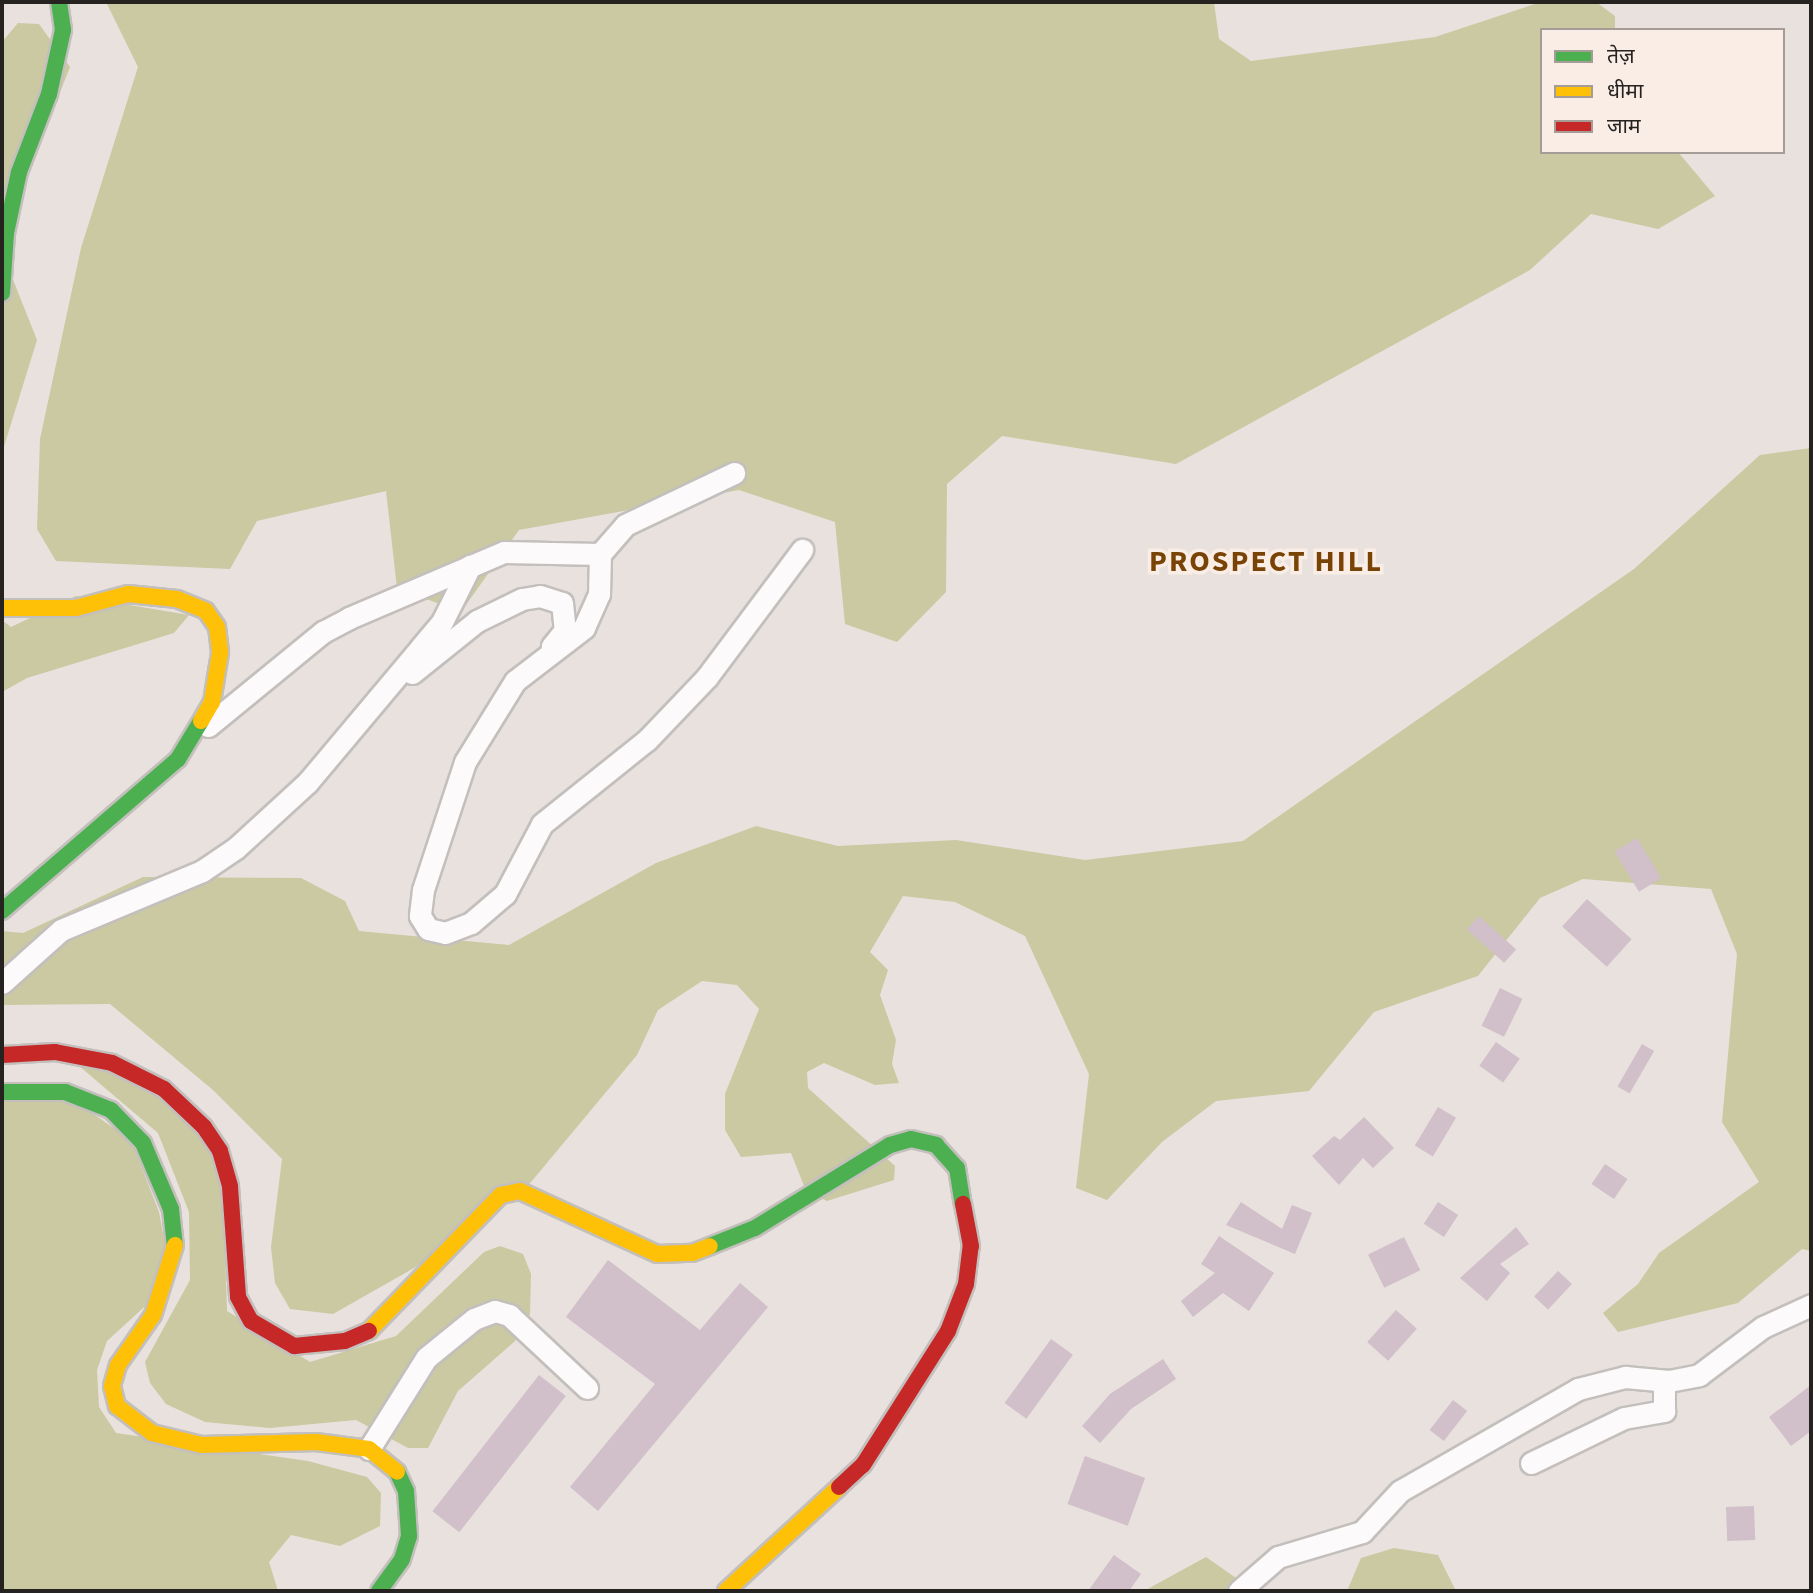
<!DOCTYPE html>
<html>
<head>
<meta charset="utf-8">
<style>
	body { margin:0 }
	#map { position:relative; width:1813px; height:1593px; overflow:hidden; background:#e8e1dd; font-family:"Source Sans 3","Noto Sans Devanagari",sans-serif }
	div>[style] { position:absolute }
	.green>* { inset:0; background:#cac9a2 }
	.building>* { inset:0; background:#d1bfca; transform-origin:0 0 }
	.roads { filter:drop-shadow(2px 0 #c3bfbc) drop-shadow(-2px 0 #c3bfbc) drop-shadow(0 2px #c3bfbc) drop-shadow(0 -2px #c3bfbc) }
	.street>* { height:21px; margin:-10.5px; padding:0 10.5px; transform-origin:10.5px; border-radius:10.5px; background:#fcfafa }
	.fast>* { height:16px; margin:-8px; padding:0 8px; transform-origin:8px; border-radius:8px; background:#4caf50 }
	.slow>* { height:16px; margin:-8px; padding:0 8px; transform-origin:8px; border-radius:8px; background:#ffc107 }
	.jam>* { height:16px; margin:-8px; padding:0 8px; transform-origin:8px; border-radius:8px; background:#c62828 }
	span { translate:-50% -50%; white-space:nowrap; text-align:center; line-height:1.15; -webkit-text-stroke:7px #f9ede6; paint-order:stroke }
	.district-label { font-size:30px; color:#794305; font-weight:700; letter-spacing:2px }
	.frame { position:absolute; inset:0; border:4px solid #262220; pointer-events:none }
	.legend { position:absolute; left:1540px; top:28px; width:245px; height:126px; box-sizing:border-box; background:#f9ede6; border:2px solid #a59c97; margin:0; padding:9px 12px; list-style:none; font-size:21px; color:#262220 }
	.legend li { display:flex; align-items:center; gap:14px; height:35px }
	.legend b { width:35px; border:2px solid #a59c97 }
</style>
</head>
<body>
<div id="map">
	<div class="green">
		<div style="clip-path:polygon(106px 2px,1214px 2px,1219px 39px,1251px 61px,1435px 37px,1541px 2px,1596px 2px,1615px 16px,1615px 30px,1542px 30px,1542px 152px,1678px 152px,1715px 196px,1658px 229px,1591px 214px,1530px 270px,1176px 464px,1002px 436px,947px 484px,946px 592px,897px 642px,845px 624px,835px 522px,739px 490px,519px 530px,461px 612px,397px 588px,386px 491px,257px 521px,230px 569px,56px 561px,37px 529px,40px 439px,81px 248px,138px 67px)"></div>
		<div style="clip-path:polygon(18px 23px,39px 24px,70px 67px,2px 240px,2px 42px)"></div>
		<div style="clip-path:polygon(2px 252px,37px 340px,2px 453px)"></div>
		<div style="clip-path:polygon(1811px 448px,1811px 1251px,1802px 1249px,1738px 1303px,1618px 1332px,1603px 1313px,1638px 1284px,1659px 1253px,1759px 1182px,1722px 1122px,1737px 954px,1711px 889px,1583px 879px,1540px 898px,1478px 976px,1374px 1012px,1309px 1091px,1216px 1101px,1162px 1142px,1107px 1200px,1076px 1188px,1089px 1074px,1025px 936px,955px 902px,903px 896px,870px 952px,888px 970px,880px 995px,896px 1040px,892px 1064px,899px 1083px,875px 1085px,824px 1063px,807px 1072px,808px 1088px,895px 1166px,894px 1180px,827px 1201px,806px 1191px,791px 1153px,741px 1157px,725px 1130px,725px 1094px,759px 1009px,737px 985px,702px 981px,658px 1010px,637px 1055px,526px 1188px,414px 1268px,333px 1314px,290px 1309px,275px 1283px,271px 1247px,282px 1159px,213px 1090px,110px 1004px,2px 1005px,2px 931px,23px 933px,143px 877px,301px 878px,345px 901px,359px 931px,509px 945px,656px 863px,756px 826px,838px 846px,956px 840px,1085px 860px,1243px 841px,1634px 569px,1760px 455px)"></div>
		<div style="clip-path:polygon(76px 596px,189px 615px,174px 633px,27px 678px,2px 692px,2px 620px,11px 627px)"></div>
		<div style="clip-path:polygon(134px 1062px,222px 1159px,227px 1311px,310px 1362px,396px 1336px,484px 1252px,500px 1246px,523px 1254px,531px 1274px,530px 1314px,515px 1341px,458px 1391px,428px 1448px,408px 1448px,356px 1420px,270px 1428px,205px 1422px,166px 1404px,150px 1383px,145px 1362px,190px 1280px,189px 1212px,158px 1133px,78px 1065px)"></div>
		<div style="clip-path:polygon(2px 1088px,82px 1106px,131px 1140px,159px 1212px,168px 1260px,153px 1299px,107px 1341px,97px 1370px,99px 1407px,116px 1433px,308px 1461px,367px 1477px,381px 1493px,380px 1526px,340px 1546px,291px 1535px,269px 1562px,278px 1591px,2px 1591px)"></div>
		<div style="clip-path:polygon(1394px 1548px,1438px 1555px,1456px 1591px,1347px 1591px,1361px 1558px)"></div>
		<div style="clip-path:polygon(1206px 1557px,1236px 1578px,1243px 1591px,1144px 1591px)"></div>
	</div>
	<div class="building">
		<div style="left:1637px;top:838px;width:47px;height:26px;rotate:59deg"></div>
		<div style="left:1587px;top:899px;width:60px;height:37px;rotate:42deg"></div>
		<div style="left:1479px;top:916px;width:50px;height:18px;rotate:42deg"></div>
		<div style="left:1500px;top:988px;width:25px;height:42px;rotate:26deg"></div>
		<div style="left:1496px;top:1042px;width:29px;height:29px;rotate:35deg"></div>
		<div style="left:1642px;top:1044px;width:14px;height:49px;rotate:30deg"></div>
		<div style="left:1438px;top:1107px;width:21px;height:45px;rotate:31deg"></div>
		<div style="clip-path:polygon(1364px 1117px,1394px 1148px,1373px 1168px,1363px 1158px,1339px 1185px,1312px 1156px,1334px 1136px,1340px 1140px)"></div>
		<div style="left:1605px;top:1164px;width:27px;height:24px;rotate:34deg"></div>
		<div style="clip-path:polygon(1241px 1202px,1282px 1229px,1292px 1205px,1312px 1213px,1295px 1254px,1226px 1225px)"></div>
		<div style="left:1438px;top:1202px;width:24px;height:26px;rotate:33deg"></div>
		<div style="clip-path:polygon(1516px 1227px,1529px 1244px,1500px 1264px,1510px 1273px,1487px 1301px,1460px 1278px)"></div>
		<div style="clip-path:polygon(1219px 1236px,1274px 1273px,1249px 1311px,1223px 1293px,1193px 1317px,1181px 1301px,1215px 1273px,1201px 1264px)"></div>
		<div style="left:1404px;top:1237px;width:37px;height:40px;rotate:64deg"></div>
		<div style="clip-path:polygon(608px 1260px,700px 1330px,740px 1283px,768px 1307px,598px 1511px,570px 1487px,655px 1384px,566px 1317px)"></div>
		<div style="left:1558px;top:1271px;width:19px;height:35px;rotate:43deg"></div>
		<div style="left:1396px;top:1310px;width:28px;height:43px;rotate:42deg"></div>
		<div style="left:1051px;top:1339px;width:27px;height:79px;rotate:36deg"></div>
		<div style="clip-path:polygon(1163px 1359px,1176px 1379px,1131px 1409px,1100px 1443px,1082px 1426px,1110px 1394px)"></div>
		<div style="left:539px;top:1375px;width:34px;height:173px;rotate:38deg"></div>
		<div style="clip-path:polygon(1811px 1385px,1811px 1431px,1791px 1446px,1769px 1417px)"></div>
		<div style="left:1453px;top:1400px;width:18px;height:38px;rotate:38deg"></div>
		<div style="left:1085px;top:1456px;width:64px;height:51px;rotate:20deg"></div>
		<div style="left:1754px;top:1506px;width:34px;height:28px;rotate:88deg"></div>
		<div style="clip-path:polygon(1114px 1555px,1141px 1574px,1129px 1591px,1088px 1591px)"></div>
	</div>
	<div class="roads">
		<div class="street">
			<div style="left:600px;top:554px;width:38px;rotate:-49deg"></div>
			<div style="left:625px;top:525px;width:121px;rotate:-25.5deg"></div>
			<div style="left:412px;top:673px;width:83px;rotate:-38.7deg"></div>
			<div style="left:477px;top:621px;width:50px;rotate:-26.1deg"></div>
			<div style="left:522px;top:599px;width:18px;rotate:-9deg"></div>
			<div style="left:540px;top:596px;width:23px;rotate:18deg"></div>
			<div style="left:562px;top:603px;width:27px;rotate:84deg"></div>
			<div style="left:565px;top:630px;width:21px;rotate:129deg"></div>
			<div style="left:208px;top:726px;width:149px;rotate:-39.3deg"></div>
			<div style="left:323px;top:632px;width:30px;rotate:-28deg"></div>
			<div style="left:349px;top:618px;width:168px;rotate:-23.1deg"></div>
			<div style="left:504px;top:552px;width:96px;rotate:1.2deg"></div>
			<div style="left:600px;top:554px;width:40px;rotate:91.4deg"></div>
			<div style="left:599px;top:594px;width:37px;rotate:114deg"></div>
			<div style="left:584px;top:628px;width:87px;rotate:142.5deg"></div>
			<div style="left:515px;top:681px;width:95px;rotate:121.7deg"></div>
			<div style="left:465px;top:762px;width:135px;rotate:108.2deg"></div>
			<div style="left:423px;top:890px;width:26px;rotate:97deg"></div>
			<div style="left:420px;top:916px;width:15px;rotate:58deg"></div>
			<div style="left:428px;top:929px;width:17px;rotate:13deg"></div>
			<div style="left:445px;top:933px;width:28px;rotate:-21deg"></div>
			<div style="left:471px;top:923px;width:45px;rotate:-40.5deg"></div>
			<div style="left:505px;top:894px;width:79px;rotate:-62.1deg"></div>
			<div style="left:542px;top:824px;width:134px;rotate:-38.7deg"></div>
			<div style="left:647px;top:740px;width:87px;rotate:-46.4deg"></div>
			<div style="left:707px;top:677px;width:159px;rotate:-53.2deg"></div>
			<div style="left:2px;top:983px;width:79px;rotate:-41.9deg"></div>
			<div style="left:61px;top:930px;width:153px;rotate:-22.7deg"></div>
			<div style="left:202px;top:871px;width:41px;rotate:-34.1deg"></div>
			<div style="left:236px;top:848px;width:96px;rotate:-42.5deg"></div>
			<div style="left:307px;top:783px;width:177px;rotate:-50deg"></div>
			<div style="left:421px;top:647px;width:33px;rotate:-50deg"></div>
			<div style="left:442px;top:622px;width:63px;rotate:-63.4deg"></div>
			<div style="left:369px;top:1449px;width:107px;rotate:-57.9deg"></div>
			<div style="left:426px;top:1358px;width:62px;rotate:-39.1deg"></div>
			<div style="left:474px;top:1319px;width:22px;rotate:-21deg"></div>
			<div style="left:495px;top:1311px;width:15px;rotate:16deg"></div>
			<div style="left:509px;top:1315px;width:107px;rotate:43.1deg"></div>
			<div style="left:1531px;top:1463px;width:103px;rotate:-25.8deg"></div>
			<div style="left:1624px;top:1418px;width:41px;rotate:-9.9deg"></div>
			<div style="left:1664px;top:1411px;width:30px;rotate:-90deg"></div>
			<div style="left:1239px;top:1591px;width:52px;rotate:-41.1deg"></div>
			<div style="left:1278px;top:1557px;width:88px;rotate:-16.6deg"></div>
			<div style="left:1362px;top:1532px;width:56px;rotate:-47.2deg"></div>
			<div style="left:1400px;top:1491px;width:205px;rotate:-29.8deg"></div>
			<div style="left:1578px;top:1389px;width:49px;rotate:-14.3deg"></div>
			<div style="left:1625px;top:1377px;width:44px;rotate:5.2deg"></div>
			<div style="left:1669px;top:1381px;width:31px;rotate:-11deg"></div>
			<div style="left:1699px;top:1375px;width:80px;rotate:-36.9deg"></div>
			<div style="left:1763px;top:1327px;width:53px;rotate:-24.6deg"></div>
		</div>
		<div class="fast">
			<div style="left:2px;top:293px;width:60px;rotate:-86.2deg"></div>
			<div style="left:6px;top:233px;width:62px;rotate:-78deg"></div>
			<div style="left:19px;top:172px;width:84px;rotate:-69deg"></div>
			<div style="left:49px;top:94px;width:66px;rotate:-77.7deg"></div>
			<div style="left:63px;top:30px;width:28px;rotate:-98deg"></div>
			<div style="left:2px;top:911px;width:233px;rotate:-40.8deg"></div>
			<div style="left:178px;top:759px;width:44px;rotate:-58.8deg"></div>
			<div style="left:2px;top:1092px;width:63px"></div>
			<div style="left:65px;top:1092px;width:49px;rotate:21.4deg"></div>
			<div style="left:111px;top:1110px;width:46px;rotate:45.9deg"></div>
			<div style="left:143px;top:1143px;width:72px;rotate:67deg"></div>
			<div style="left:171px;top:1209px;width:36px;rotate:84deg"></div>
			<div style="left:710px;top:1246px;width:48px;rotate:-21.8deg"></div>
			<div style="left:755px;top:1228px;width:158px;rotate:-31.6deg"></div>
			<div style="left:890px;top:1145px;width:22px;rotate:-16deg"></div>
			<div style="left:911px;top:1139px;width:26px;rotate:13deg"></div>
			<div style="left:936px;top:1145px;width:31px;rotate:48deg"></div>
			<div style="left:957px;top:1168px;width:36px;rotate:81deg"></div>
			<div style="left:379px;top:1591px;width:39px;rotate:-54deg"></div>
			<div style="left:402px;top:1559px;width:24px;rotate:-73deg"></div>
			<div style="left:409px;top:1536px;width:45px;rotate:-93.8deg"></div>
			<div style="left:406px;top:1491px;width:21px;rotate:-115deg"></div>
		</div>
		<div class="slow">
			<div style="left:2px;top:608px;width:74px"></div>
			<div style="left:76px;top:608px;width:54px;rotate:-15.1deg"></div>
			<div style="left:128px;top:594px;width:49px;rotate:5.8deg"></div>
			<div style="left:177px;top:599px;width:31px;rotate:22deg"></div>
			<div style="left:206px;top:611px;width:19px;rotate:55deg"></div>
			<div style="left:217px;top:627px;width:26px;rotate:83deg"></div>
			<div style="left:220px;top:653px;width:50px;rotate:99.3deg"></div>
			<div style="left:212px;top:702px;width:22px;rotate:120deg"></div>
			<div style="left:175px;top:1245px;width:73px;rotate:107.4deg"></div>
			<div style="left:153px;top:1315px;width:61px;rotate:125deg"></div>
			<div style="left:118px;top:1365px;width:22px;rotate:106deg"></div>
			<div style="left:112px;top:1386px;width:21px;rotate:76deg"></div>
			<div style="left:117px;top:1406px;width:44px;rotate:37.6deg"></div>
			<div style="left:152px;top:1433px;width:51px;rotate:13.5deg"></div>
			<div style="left:202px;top:1445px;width:114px;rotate:-1.5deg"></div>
			<div style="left:316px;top:1442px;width:53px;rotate:7.5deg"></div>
			<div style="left:369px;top:1449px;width:36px;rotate:39deg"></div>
			<div style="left:369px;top:1331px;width:190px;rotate:-45.9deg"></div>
			<div style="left:501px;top:1195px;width:19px;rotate:-12deg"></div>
			<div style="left:520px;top:1191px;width:151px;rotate:24.7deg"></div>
			<div style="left:657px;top:1254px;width:35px;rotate:-2deg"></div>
			<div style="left:692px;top:1253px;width:19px;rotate:-21deg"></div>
			<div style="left:726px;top:1591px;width:154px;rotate:-42.6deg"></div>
		</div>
		<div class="jam">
			<div style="left:2px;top:1055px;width:53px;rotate:-3.2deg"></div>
			<div style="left:55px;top:1052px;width:58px;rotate:10.9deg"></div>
			<div style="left:112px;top:1063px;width:58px;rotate:26.6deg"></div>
			<div style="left:164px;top:1089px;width:55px;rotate:43.5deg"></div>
			<div style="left:204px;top:1127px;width:29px;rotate:56deg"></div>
			<div style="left:220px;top:1151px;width:37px;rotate:74deg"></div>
			<div style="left:230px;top:1187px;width:110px;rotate:85.8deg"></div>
			<div style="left:238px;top:1297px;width:27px;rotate:62deg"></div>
			<div style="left:251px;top:1321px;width:50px;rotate:30.2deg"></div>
			<div style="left:294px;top:1346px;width:51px;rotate:-5.6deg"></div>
			<div style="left:345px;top:1341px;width:26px;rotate:-23deg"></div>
			<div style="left:839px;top:1487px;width:33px;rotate:-43deg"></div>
			<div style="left:863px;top:1465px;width:159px;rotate:-57.6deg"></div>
			<div style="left:948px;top:1331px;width:50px;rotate:-69deg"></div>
			<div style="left:966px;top:1284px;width:38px;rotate:-83deg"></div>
			<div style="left:971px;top:1246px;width:43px;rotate:-100.8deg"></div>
		</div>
	</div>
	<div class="district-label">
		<span style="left:1266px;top:562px">PROSPECT HILL</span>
	</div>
	<div class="frame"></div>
	<ul class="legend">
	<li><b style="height:9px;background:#4caf50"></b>तेज़</li>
	<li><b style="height:9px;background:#ffc107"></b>धीमा</li>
	<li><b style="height:9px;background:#c62828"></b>जाम</li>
	</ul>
</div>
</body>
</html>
